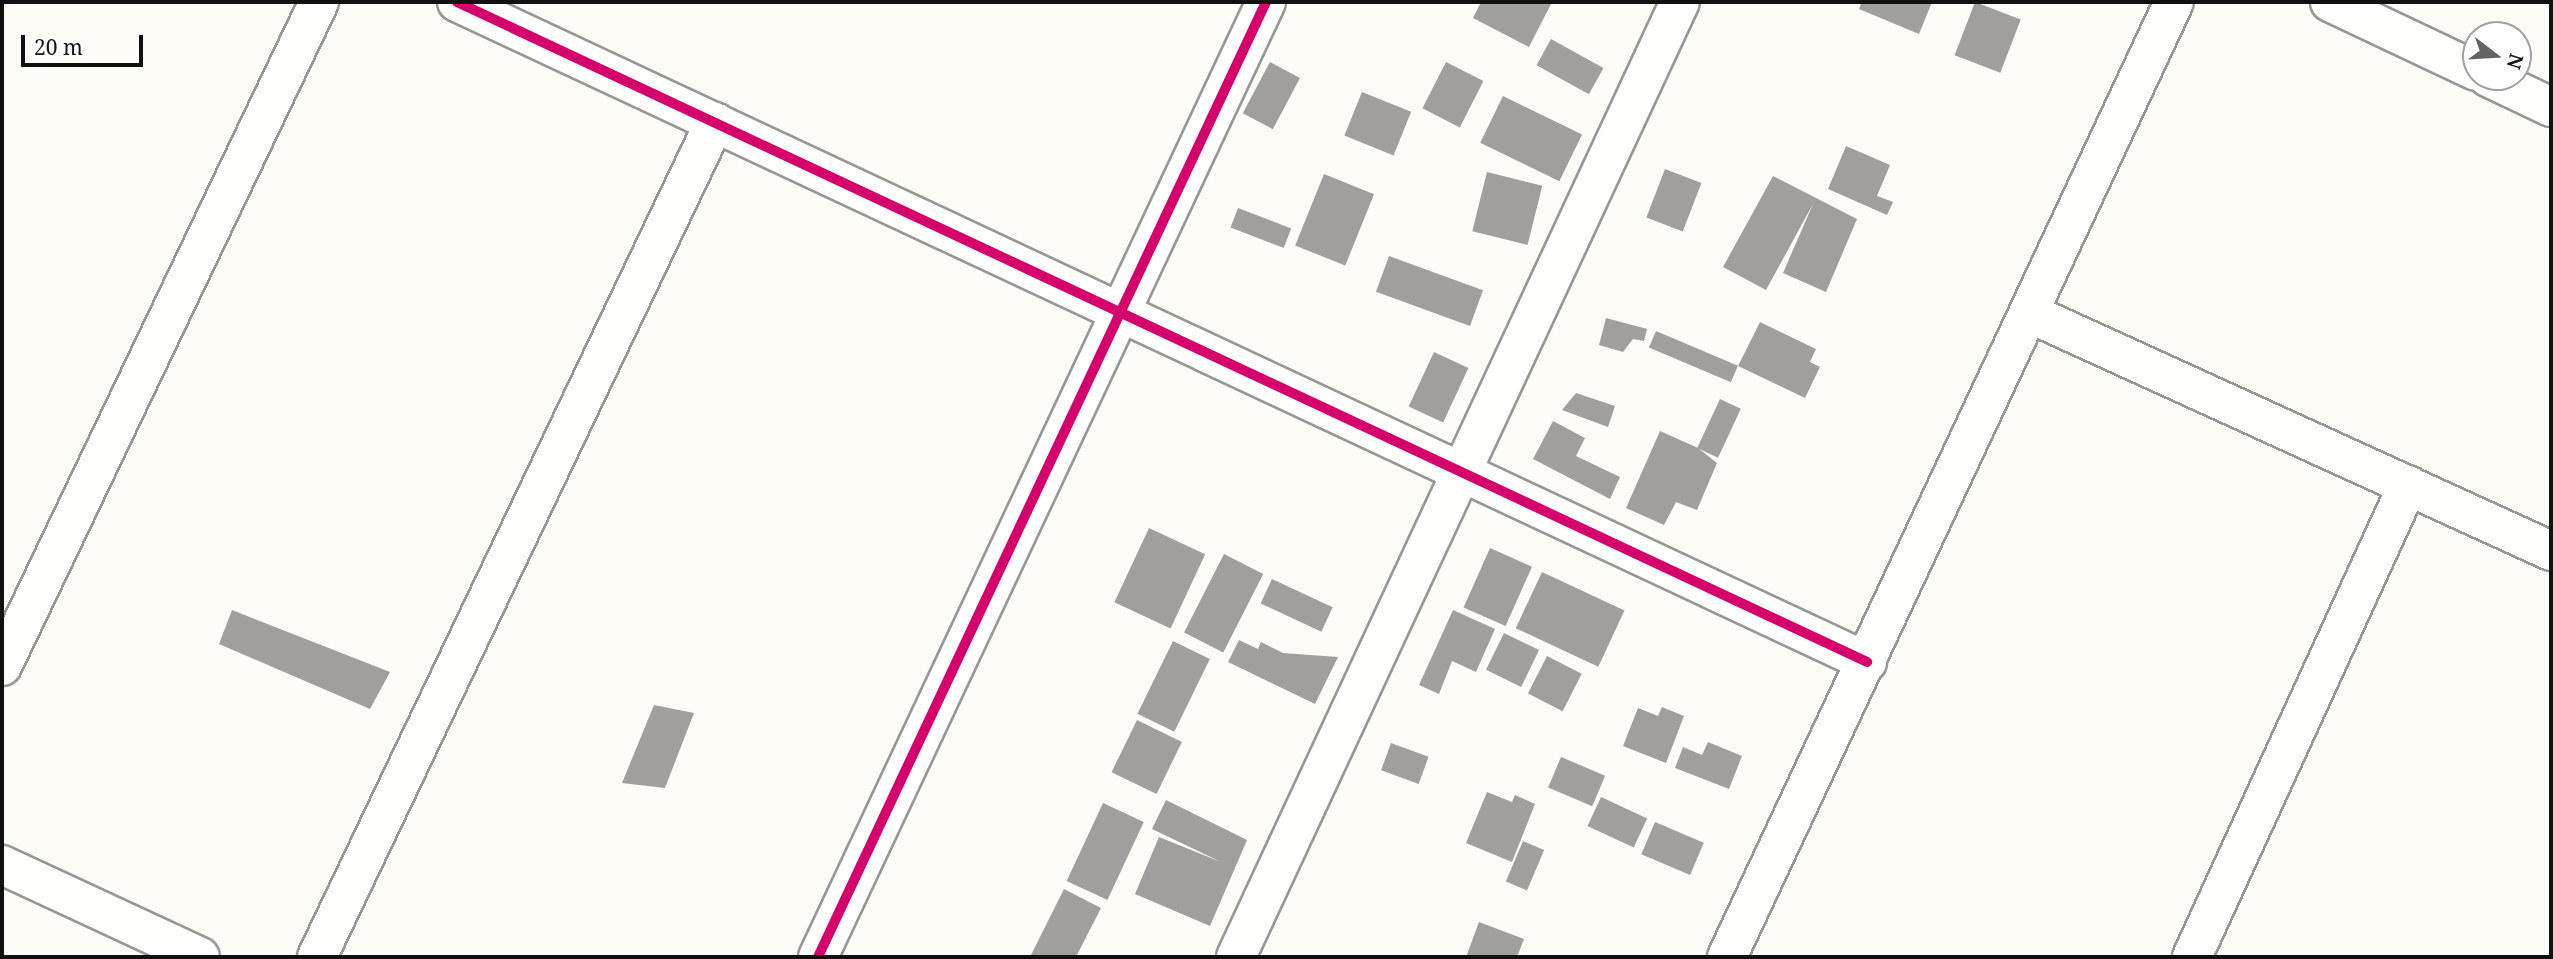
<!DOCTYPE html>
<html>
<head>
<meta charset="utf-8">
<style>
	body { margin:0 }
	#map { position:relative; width:2553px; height:959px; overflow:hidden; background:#fdfcf7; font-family:"Noto Serif",serif }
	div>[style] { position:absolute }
	.building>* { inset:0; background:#a19f9c; transform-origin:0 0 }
	.roads { filter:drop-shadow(2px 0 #979795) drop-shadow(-2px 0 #979795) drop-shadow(0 2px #979795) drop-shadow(0 -2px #979795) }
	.street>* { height:38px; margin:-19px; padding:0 19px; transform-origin:19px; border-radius:19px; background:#fffffe }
	.cycleway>* { height:10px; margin:-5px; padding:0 5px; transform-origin:5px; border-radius:5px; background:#d6006c }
	span { translate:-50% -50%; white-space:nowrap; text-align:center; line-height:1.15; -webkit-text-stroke:7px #fff; paint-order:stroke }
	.frame { position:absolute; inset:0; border:4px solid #111; pointer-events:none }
	.north { position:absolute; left:2462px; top:21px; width:70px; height:70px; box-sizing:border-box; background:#fff; border:2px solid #a0a0a0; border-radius:50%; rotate:107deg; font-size:19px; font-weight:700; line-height:28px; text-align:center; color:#111 }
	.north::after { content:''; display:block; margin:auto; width:24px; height:32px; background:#646362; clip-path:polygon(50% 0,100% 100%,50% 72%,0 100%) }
	.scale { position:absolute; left:21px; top:35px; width:122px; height:32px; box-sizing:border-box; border:4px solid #111; border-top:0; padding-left:9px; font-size:21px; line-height:24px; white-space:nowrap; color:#111; -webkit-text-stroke:5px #fff; paint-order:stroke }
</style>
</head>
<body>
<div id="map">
	<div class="building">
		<div style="clip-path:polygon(1481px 2px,1552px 2px,1529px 47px,1473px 18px)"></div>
		<div style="clip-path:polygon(1862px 2px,1932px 2px,1919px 34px,1859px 9px)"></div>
		<div style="left:1975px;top:2px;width:49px;height:57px;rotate:21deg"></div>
		<div style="left:1551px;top:39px;width:60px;height:30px;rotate:29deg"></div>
		<div style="left:1270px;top:62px;width:34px;height:58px;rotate:28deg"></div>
		<div style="left:1446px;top:62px;width:42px;height:52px;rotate:27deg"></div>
		<div style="left:1362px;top:92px;width:53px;height:47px;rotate:22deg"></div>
		<div style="left:1503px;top:96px;width:88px;height:52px;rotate:26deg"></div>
		<div style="clip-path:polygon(1846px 146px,1890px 165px,1877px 196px,1893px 202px,1887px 215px,1828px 189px)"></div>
		<div style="left:1665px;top:169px;width:39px;height:52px;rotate:21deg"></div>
		<div style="left:1487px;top:172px;width:57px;height:61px;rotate:14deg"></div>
		<div style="left:1324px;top:174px;width:54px;height:77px;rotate:22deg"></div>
		<div style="clip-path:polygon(1773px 176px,1857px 219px,1826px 292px,1783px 273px,1813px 204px,1766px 290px,1723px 267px)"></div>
		<div style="left:1238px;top:208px;width:57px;height:21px;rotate:21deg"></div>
		<div style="left:1389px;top:256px;width:100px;height:38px;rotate:20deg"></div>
		<div style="clip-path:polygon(1606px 318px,1647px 329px,1644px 341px,1633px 339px,1623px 352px,1599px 345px)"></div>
		<div style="clip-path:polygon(1760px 322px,1816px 349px,1810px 362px,1820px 367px,1805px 398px,1738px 366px)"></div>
		<div style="left:1656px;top:331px;width:89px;height:18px;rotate:23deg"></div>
		<div style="left:1434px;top:352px;width:38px;height:60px;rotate:25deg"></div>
		<div style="clip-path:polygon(1576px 393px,1615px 406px,1608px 427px,1562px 410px)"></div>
		<div style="left:1720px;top:399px;width:23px;height:54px;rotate:25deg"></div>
		<div style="clip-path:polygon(1553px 421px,1585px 438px,1576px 456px,1620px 477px,1610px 499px,1533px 459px)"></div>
		<div style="clip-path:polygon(1660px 431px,1698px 448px,1717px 463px,1697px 510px,1676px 502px,1664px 525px,1626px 508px)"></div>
		<div style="left:1149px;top:528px;width:62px;height:82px;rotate:25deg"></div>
		<div style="left:1490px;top:548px;width:46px;height:65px;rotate:24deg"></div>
		<div style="left:1224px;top:554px;width:44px;height:88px;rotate:27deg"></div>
		<div style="left:1542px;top:572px;width:91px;height:62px;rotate:25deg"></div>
		<div style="left:1272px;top:579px;width:67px;height:27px;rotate:25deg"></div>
		<div style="clip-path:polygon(232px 610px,390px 672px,370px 709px,219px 644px)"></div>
		<div style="clip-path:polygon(1453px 610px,1495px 629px,1476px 672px,1452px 661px,1439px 694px,1419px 685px)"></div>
		<div style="left:1504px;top:633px;width:39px;height:41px;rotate:26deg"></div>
		<div style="clip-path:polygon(1239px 640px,1258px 649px,1261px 642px,1283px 653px,1338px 657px,1315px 704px,1228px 662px)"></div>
		<div style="left:1173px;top:641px;width:41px;height:81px;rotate:26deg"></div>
		<div style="left:1547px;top:656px;width:39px;height:42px;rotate:27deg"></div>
		<div style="clip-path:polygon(654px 705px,694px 713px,665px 788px,622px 783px)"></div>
		<div style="clip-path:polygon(1662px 707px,1684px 716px,1666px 763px,1623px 746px,1638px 708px,1658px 716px)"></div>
		<div style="left:1137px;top:720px;width:50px;height:58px;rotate:26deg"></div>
		<div style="clip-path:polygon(1708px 742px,1742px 756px,1729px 789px,1675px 768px,1683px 747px,1702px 755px)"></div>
		<div style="left:1391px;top:743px;width:40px;height:29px;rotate:20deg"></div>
		<div style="left:1561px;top:757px;width:48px;height:33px;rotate:23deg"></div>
		<div style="clip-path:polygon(1487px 792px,1512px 802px,1515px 795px,1535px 804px,1512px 862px,1466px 843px)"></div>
		<div style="left:1601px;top:797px;width:51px;height:32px;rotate:25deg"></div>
		<div style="clip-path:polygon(1166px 800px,1247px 840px,1210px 926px,1135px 894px,1159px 837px,1221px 862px,1152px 829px)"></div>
		<div style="left:1103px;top:803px;width:45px;height:86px;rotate:25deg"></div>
		<div style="left:1655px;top:822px;width:53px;height:35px;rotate:23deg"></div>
		<div style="left:1523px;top:841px;width:23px;height:44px;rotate:23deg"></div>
		<div style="clip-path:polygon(1064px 889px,1101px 908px,1076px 957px,1030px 957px)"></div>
		<div style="clip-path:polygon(1479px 922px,1524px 939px,1517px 957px,1466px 957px)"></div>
	</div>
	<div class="roads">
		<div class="street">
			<div style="left:457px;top:2px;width:1557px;rotate:25.08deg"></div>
			<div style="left:2330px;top:2px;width:161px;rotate:25.3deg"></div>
			<div style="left:2488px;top:77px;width:70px;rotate:25.5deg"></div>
			<div style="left:2029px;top:313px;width:574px;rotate:24.51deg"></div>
			<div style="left:2px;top:666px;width:736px;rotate:-64.48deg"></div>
			<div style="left:2px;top:865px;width:218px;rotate:24.9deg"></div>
			<div style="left:317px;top:957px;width:925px;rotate:-64.52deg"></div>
			<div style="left:818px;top:957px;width:1055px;rotate:-64.87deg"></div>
			<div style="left:1236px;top:957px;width:1053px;rotate:-65.07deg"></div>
			<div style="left:1727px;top:957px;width:1054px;rotate:-64.92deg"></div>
			<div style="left:2192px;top:957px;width:519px;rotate:-65.41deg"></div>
		</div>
	</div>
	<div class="cycleway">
		<div style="left:457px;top:2px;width:1557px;rotate:25.08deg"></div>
		<div style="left:818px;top:957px;width:1055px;rotate:-64.87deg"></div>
	</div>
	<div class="frame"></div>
	<div class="north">N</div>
	<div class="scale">20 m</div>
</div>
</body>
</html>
